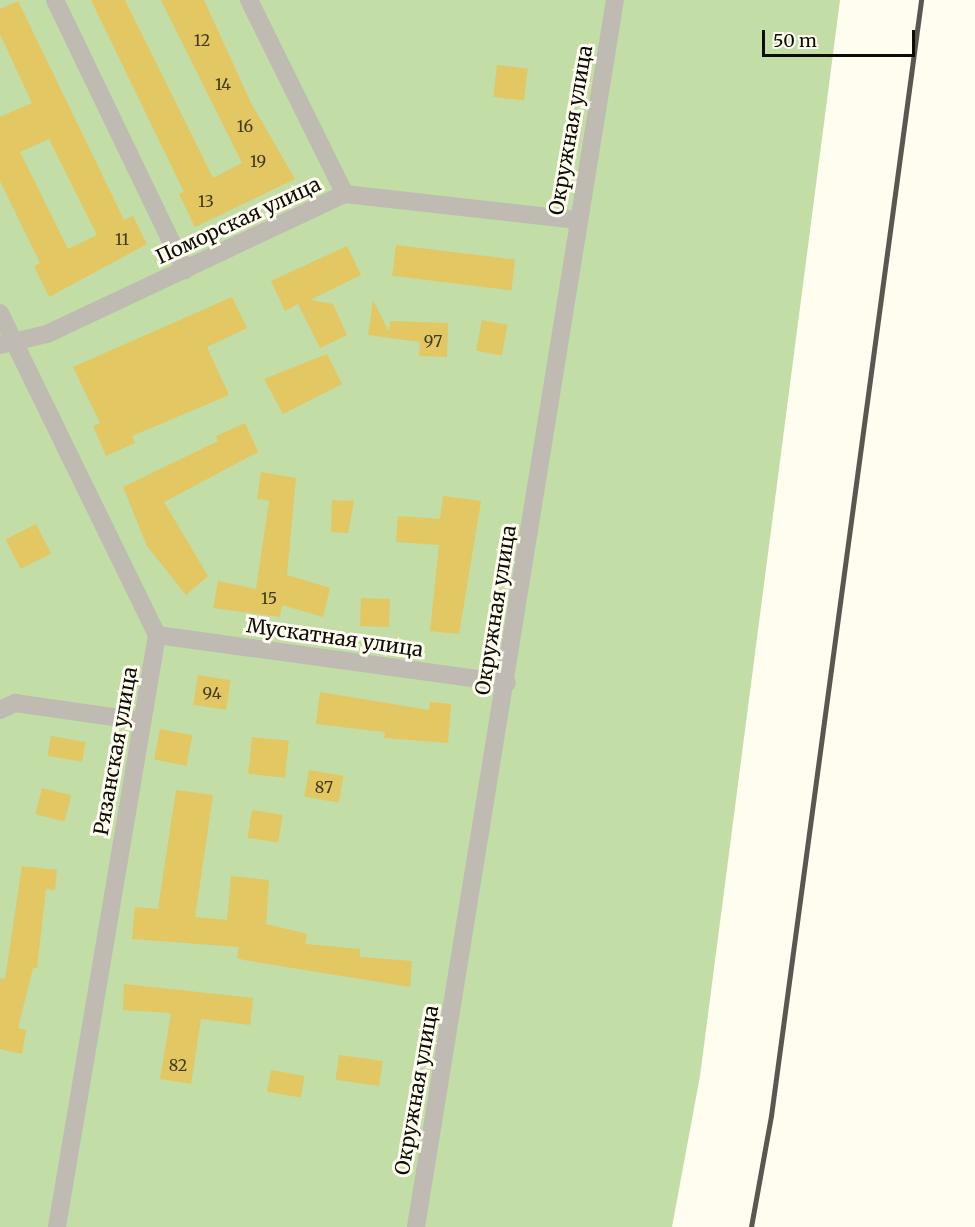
<!DOCTYPE html>
<html>
<head>
<meta charset="utf-8">
<style>
	body { margin:0 }
	#map { position:relative; width:975px; height:1227px; overflow:hidden; background:#fffcf0; font-family:Merriweather,serif }
	div>[style] { position:absolute }
	.green>* { inset:0; background:#c2dda5 }
	.building>* { inset:0; background:#e2c763; transform-origin:0 0 }
	.minor>* { height:18px; margin:-9px; padding:0 9px; transform-origin:9px; border-radius:9px; background:#bfbbb3 }
	.rail>* { height:4.5px; margin:-2.25px; padding:0 2.25px; transform-origin:2.25px; border-radius:2.25px; background:#5a5750 }
	span { translate:-50% -50%; white-space:nowrap; text-align:center; line-height:1.15; -webkit-text-stroke:6px #fffcf0; paint-order:stroke }
	.number-label { font-size:16px; color:#433b1e }
	.number-label span { -webkit-text-stroke-width:0 }
	.street-label { font-size:20px; color:#0e0c07 }
	.scale { position:absolute; left:762px; top:30px; width:153px; height:27px; box-sizing:border-box; border:3px solid #0e0c07; border-top:0; padding-left:8px; font-size:18px; line-height:21px; white-space:nowrap; color:#0e0c07; -webkit-text-stroke:4px #fffcf0; paint-order:stroke }
</style>
</head>
<body>
<div id="map">
	<div class="green">
		<div style="clip-path:polygon(0 0,840px 0,700px 1076px,672px 1227px,0 1227px)"></div>
	</div>
	<div class="building">
		<div style="clip-path:polygon(91px 0,125px 0,213px 178px,242px 163px,161px 0,204px 0,251px 103px,295px 179px,195px 227px,179px 194px,184px 192px)"></div>
		<div style="clip-path:polygon(evenodd,18px 1px,124px 220px,133px 216px,147px 244px,49px 297px,34px 266px,40px 263px,0 181px,0 117px,32px 103px,0 34px,0 9px,18px 1px,49px 139px,97px 235px,68px 249px,20px 152px,49px 139px)"></div>
		<div style="left:497px;top:65px;width:31px;height:32px;rotate:7deg"></div>
		<div style="left:396px;top:245px;width:120px;height:31px;rotate:7deg"></div>
		<div style="clip-path:polygon(347px 246px,361px 275px,310px 300px,333px 304px,347px 335px,320px 348px,298px 304px,285px 311px,271px 281px)"></div>
		<div style="clip-path:polygon(232px 297px,247px 328px,207px 347px,229px 395px,132px 436px,135px 443px,106px 456px,93px 426px,100px 423px,73px 367px)"></div>
		<div style="clip-path:polygon(373px 300px,389px 332px,390px 321px,448px 323px,447px 357px,419px 356px,420px 342px,368px 335px)"></div>
		<div style="left:482px;top:320px;width:26px;height:31px;rotate:11deg"></div>
		<div style="clip-path:polygon(327px 354px,342px 384px,283px 414px,264px 379px)"></div>
		<div style="clip-path:polygon(245px 423px,258px 452px,164px 502px,208px 576px,186px 595px,147px 546px,123px 487px,218px 441px,216px 436px)"></div>
		<div style="clip-path:polygon(261px 472px,296px 478px,287px 575px,330px 588px,323px 617px,282px 605px,280px 617px,213px 608px,218px 581px,256px 589px,269px 501px,257px 499px)"></div>
		<div style="clip-path:polygon(443px 496px,481px 501px,459px 634px,430px 631px,439px 545px,396px 542px,398px 516px,440px 519px)"></div>
		<div style="clip-path:polygon(332px 500px,354px 501px,348px 533px,331px 532px)"></div>
		<div style="left:36px;top:524px;width:33px;height:34px;rotate:63deg"></div>
		<div style="left:361px;top:598px;width:29px;height:28px;rotate:2deg"></div>
		<div style="left:198px;top:675px;width:33px;height:30px;rotate:9deg"></div>
		<div style="clip-path:polygon(320px 692px,429px 710px,430px 702px,451px 704px,448px 743px,384px 738px,385px 732px,316px 724px)"></div>
		<div style="left:160px;top:729px;width:33px;height:31px;rotate:11deg"></div>
		<div style="left:51px;top:736px;width:35px;height:20px;rotate:10deg"></div>
		<div style="left:252px;top:737px;width:37px;height:37px;rotate:6deg"></div>
		<div style="left:309px;top:770px;width:35px;height:27px;rotate:10deg"></div>
		<div style="left:42px;top:788px;width:30px;height:27px;rotate:14deg"></div>
		<div style="clip-path:polygon(176px 790px,213px 795px,195px 917px,227px 920px,231px 876px,269px 880px,266px 924px,307px 934px,305px 944px,360px 949px,360px 957px,412px 961px,410px 987px,244px 960px,237px 958px,239px 947px,132px 939px,135px 907px,158px 909px)"></div>
		<div style="left:252px;top:810px;width:31px;height:28px;rotate:9deg"></div>
		<div style="clip-path:polygon(22px 866px,57px 870px,55px 890px,46px 889px,37px 968px,33px 968px,18px 1028px,26px 1030px,22px 1054px,0 1049px,0 978px,5px 979px)"></div>
		<div style="clip-path:polygon(124px 984px,253px 998px,250px 1025px,201px 1019px,191px 1084px,160px 1079px,171px 1013px,123px 1010px)"></div>
		<div style="left:339px;top:1055px;width:44px;height:25px;rotate:8deg"></div>
		<div style="left:271px;top:1070px;width:34px;height:22px;rotate:10deg"></div>
	</div>
	<div class="minor">
		<div style="left:55px;top:0;width:300px;rotate:64.3deg"></div>
		<div style="left:249px;top:0;width:216px;rotate:63.7deg"></div>
		<div style="left:0;top:313px;width:358px;rotate:64deg"></div>
		<div style="left:157px;top:635px;width:600px;rotate:99.59deg"></div>
		<div style="left:0;top:345px;width:48px;rotate:-13.2deg"></div>
		<div style="left:47px;top:334px;width:329px;rotate:-25.2deg"></div>
		<div style="left:345px;top:194px;width:234px;rotate:6.4deg"></div>
		<div style="left:157px;top:635px;width:353px;rotate:7.8deg"></div>
		<div style="left:0;top:710px;width:17px;rotate:-25deg"></div>
		<div style="left:15px;top:703px;width:128px;rotate:8.1deg"></div>
		<div style="left:416px;top:1227px;width:1243px;rotate:-80.79deg"></div>
	</div>
	<div class="rail">
		<div style="left:751px;top:1227px;width:113px;rotate:-79.8deg"></div>
		<div style="left:771px;top:1116px;width:1126px;rotate:-82.34deg"></div>
	</div>
	<div class="number-label">
		<span style="left:202px;top:40px">12</span>
		<span style="left:223px;top:84px">14</span>
		<span style="left:245px;top:126px">16</span>
		<span style="left:258px;top:161px">19</span>
		<span style="left:206px;top:201px">13</span>
		<span style="left:122px;top:239px">11</span>
		<span style="left:433px;top:341px">97</span>
		<span style="left:269px;top:598px">15</span>
		<span style="left:212px;top:693px">94</span>
		<span style="left:324px;top:787px">87</span>
		<span style="left:178px;top:1065px">82</span>
	</div>
	<div class="street-label">
		<span style="left:570px;top:130px;rotate:-80deg">Окружная улица</span>
		<span style="left:238px;top:220px;rotate:-25deg">Поморская улица</span>
		<span style="left:495px;top:610px;rotate:-81deg">Окружная улица</span>
		<span style="left:335px;top:637px;rotate:8deg">Мускатная улица</span>
		<span style="left:115px;top:751px;rotate:-80deg">Рязанская улица</span>
		<span style="left:416px;top:1090px;rotate:-80deg">Окружная улица</span>
	</div>
	<div class="scale">50 m</div>
</div>
</body>
</html>
